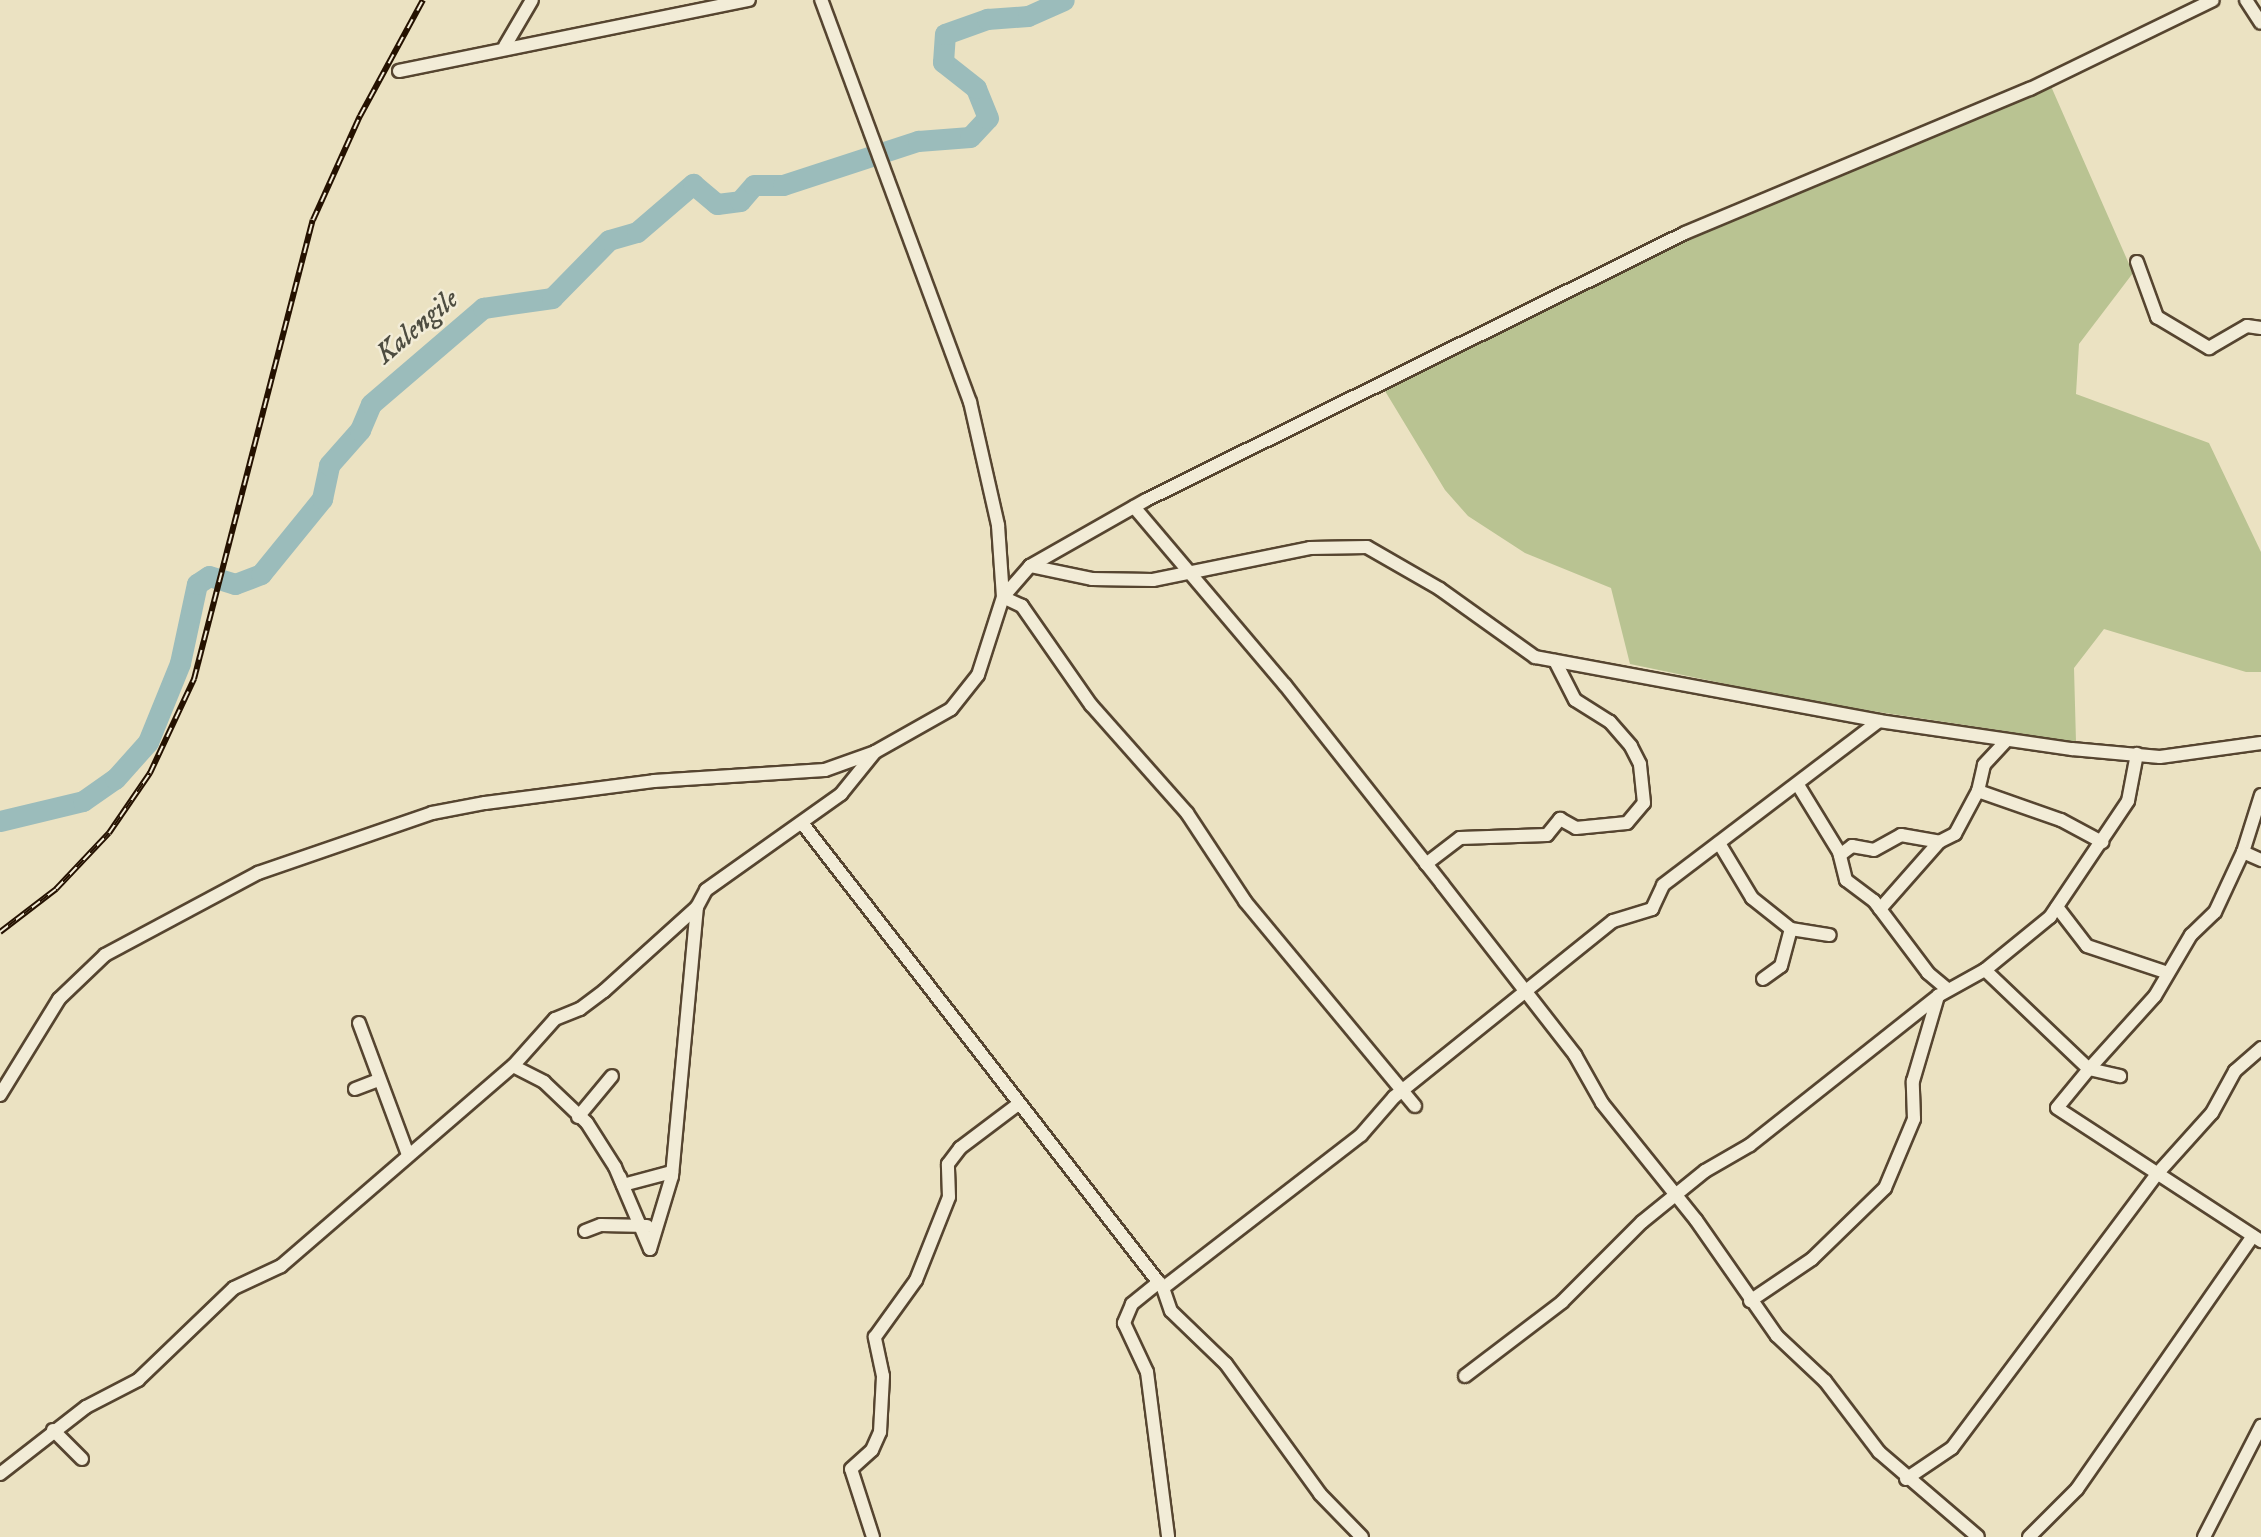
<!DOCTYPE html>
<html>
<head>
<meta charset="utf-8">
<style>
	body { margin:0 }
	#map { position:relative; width:2261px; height:1537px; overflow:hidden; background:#ebe2c2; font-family:"IM FELL DW Pica",serif }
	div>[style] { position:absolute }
	.green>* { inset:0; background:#b9c392 }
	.river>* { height:21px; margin:-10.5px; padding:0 10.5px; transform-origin:10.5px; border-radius:10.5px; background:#9bbcbb }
	.roads { filter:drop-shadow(2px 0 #564530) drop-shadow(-2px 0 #564530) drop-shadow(0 2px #564530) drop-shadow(0 -2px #564530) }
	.minor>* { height:12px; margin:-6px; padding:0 6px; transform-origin:6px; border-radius:6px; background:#f2ecd7 }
	.rail>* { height:6px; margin-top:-3px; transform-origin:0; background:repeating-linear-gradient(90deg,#f2ecd7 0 10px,#241100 0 20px); box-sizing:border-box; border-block:2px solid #241100 }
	span { translate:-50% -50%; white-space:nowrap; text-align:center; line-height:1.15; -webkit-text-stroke:5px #f2ecd7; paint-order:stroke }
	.water-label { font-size:28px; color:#4e4d41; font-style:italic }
</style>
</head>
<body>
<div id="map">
	<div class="green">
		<div style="clip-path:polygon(2050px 84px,2133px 273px,2079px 344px,2076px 394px,2209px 443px,2261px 552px,2261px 672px,2246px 672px,2104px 629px,2074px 668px,2076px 742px,1813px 702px,1630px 664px,1611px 588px,1525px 553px,1468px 516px,1445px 490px,1385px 391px,1689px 238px)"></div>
	</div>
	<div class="river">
		<div style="left:0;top:821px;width:85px;rotate:-13.5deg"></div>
		<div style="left:83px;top:801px;width:39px;rotate:-35deg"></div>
		<div style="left:115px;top:779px;width:50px;rotate:-48.3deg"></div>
		<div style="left:148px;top:742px;width:85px;rotate:-67.9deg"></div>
		<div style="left:180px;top:663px;width:81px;rotate:-77.9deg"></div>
		<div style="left:197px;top:584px;width:14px;rotate:-34deg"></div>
		<div style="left:209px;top:576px;width:27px;rotate:17deg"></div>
		<div style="left:235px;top:584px;width:28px;rotate:-21deg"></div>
		<div style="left:261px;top:574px;width:97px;rotate:-50.9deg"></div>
		<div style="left:322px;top:499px;width:35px;rotate:-78deg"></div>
		<div style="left:329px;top:465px;width:47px;rotate:-48.5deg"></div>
		<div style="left:360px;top:430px;width:28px;rotate:-67deg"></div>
		<div style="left:371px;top:404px;width:148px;rotate:-40.6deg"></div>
		<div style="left:483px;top:308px;width:70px;rotate:-8.2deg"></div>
		<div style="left:552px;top:298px;width:81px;rotate:-45.5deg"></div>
		<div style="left:609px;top:240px;width:29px;rotate:-16deg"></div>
		<div style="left:637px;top:232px;width:74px;rotate:-40.6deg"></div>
		<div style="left:693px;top:184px;width:31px;rotate:40deg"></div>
		<div style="left:717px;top:204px;width:23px;rotate:-7deg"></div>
		<div style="left:740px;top:201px;width:21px;rotate:-49deg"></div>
		<div style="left:754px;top:185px;width:29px"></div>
		<div style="left:783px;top:185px;width:142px;rotate:-18.1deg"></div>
		<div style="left:918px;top:141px;width:52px;rotate:-4.4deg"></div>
		<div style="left:970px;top:137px;width:26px;rotate:-47deg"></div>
		<div style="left:988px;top:118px;width:32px;rotate:-112deg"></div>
		<div style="left:976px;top:88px;width:42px;rotate:-141.8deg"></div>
		<div style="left:943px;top:62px;width:28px;rotate:-86deg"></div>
		<div style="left:945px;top:34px;width:45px;rotate:-19.7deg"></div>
		<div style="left:987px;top:19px;width:41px;rotate:-4.2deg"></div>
		<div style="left:1028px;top:16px;width:39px;rotate:-24deg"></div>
	</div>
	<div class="roads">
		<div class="minor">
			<div style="left:2246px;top:0;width:27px;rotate:57deg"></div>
			<div style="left:505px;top:46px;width:53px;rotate:-59.6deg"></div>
			<div style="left:399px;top:71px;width:357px;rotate:-11.5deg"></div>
			<div style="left:2137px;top:262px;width:59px;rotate:70deg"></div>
			<div style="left:2157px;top:317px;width:61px;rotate:30.8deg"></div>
			<div style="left:2209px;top:348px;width:44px;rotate:-30.1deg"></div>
			<div style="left:2247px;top:326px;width:14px;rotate:8deg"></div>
			<div style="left:1134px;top:507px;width:233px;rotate:49.7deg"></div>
			<div style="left:1285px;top:685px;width:253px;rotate:51.7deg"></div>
			<div style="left:1442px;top:884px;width:217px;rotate:52.1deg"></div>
			<div style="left:1575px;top:1055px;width:55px;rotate:60.6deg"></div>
			<div style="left:1602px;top:1103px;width:150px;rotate:51.2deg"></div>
			<div style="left:1696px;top:1220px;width:141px;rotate:55.1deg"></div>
			<div style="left:1777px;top:1336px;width:66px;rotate:43.2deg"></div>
			<div style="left:1825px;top:1381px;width:89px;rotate:52.7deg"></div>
			<div style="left:1879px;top:1452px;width:130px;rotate:40.6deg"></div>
			<div style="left:1030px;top:566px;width:63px;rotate:11.8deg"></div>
			<div style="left:1092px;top:579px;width:61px;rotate:0.9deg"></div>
			<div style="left:1153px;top:580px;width:160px;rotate:-11.5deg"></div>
			<div style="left:1310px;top:548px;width:57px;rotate:-1deg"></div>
			<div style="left:1367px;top:547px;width:84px;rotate:29.9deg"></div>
			<div style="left:1440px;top:589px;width:117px;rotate:35.6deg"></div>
			<div style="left:1535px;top:657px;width:350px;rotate:10.5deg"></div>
			<div style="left:1879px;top:721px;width:195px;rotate:8.3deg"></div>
			<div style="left:2072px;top:749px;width:88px;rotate:5.2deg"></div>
			<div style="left:2160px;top:757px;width:102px;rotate:-7.9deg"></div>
			<div style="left:2007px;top:740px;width:34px;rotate:133deg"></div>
			<div style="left:1984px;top:765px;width:27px;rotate:103deg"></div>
			<div style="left:1978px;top:791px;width:88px;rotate:19.3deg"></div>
			<div style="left:2061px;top:820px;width:47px;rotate:28.2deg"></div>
			<div style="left:1798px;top:785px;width:79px;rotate:58.5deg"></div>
			<div style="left:1839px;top:852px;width:29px;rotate:76deg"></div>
			<div style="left:1846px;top:880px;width:35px;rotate:37deg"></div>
			<div style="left:1874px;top:901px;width:90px;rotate:53.1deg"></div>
			<div style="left:1928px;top:973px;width:26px;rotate:40deg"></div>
			<div style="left:2261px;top:795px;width:60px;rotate:107.5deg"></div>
			<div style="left:2243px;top:852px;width:20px;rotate:24deg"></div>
			<div style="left:802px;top:823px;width:589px;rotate:52.18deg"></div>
			<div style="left:1163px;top:1288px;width:24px;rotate:71deg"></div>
			<div style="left:1171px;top:1311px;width:76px;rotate:43.9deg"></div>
			<div style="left:1226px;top:1364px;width:160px;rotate:54.1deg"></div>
			<div style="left:1320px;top:1494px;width:60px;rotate:45.7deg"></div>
			<div style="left:1719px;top:843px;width:64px;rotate:59deg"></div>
			<div style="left:1752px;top:898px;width:50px;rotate:38.5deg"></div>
			<div style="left:1840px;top:855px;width:15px;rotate:-37deg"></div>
			<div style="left:1852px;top:846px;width:22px;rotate:10deg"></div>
			<div style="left:1874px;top:850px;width:31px;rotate:-29deg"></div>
			<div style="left:1901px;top:835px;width:39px;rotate:10deg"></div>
			<div style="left:1939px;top:842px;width:18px;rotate:-27deg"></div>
			<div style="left:1955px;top:834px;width:49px;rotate:-61.9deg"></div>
			<div style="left:1426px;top:864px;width:43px;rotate:-37.4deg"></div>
			<div style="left:1460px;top:838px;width:87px;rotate:-2deg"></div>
			<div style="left:1547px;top:835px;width:21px;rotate:-51deg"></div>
			<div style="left:1560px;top:819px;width:18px;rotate:29deg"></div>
			<div style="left:1576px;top:828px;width:51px;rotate:-5.6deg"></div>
			<div style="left:1627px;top:823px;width:26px;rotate:-50deg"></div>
			<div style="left:1644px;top:803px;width:39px;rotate:-96deg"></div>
			<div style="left:1640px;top:764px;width:20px;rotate:-117deg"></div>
			<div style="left:1631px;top:746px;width:32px;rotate:-131deg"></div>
			<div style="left:1610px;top:722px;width:41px;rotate:-147.8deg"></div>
			<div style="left:1575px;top:700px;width:44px;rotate:-117.1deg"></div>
			<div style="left:2057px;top:907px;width:49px;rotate:52.4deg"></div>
			<div style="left:2087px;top:946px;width:85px;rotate:18.4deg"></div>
			<div style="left:1880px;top:909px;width:89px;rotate:-48.6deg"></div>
			<div style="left:1985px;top:970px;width:144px;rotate:43.6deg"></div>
			<div style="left:2089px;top:1069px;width:50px;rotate:129.4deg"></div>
			<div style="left:2057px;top:1108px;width:244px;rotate:33.1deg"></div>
			<div style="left:1763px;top:979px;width:22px;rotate:-36deg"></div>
			<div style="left:1781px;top:966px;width:38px;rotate:-75deg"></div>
			<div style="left:1791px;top:929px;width:39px;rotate:9deg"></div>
			<div style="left:359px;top:1023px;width:141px;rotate:69.6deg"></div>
			<div style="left:513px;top:1066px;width:35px;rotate:27deg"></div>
			<div style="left:544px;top:1082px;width:59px;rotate:43.6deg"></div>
			<div style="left:587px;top:1123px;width:52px;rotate:57.5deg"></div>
			<div style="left:615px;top:1167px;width:89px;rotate:66.9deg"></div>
			<div style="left:2089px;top:1069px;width:98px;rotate:-47.9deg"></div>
			<div style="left:2155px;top:996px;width:71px;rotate:-59.5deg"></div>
			<div style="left:2191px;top:935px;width:33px;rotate:-44deg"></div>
			<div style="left:2215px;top:912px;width:66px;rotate:-65deg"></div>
			<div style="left:2089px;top:1069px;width:32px;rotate:13deg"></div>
			<div style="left:355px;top:1089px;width:22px;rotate:-21deg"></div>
			<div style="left:0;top:1095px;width:113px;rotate:-58.4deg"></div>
			<div style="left:59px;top:999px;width:64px;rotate:-43.7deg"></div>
			<div style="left:105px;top:955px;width:174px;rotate:-28.2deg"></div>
			<div style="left:258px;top:873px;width:184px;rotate:-19deg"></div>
			<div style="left:432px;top:813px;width:54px;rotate:-10.7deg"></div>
			<div style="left:485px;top:803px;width:170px;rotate:-7.4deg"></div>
			<div style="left:654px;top:781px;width:171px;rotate:-3.7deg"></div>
			<div style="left:825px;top:770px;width:53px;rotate:-19.8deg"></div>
			<div style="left:875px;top:752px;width:87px;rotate:-29.5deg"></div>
			<div style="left:951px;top:709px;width:43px;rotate:-51.5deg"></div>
			<div style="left:978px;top:675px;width:82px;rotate:-72.2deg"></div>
			<div style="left:1003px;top:597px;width:72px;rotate:-94deg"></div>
			<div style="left:998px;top:525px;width:126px;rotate:-102.8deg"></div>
			<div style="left:970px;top:402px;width:429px;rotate:-110.3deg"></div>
			<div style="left:1415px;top:1106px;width:266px;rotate:-129.7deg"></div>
			<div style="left:1245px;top:901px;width:105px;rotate:-123.4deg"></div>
			<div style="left:1187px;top:813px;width:144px;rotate:-131.6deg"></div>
			<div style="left:1091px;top:705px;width:121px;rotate:-124.9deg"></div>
			<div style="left:1022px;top:606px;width:21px;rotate:-155deg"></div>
			<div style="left:1003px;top:597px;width:41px;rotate:-48.9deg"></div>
			<div style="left:1030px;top:566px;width:133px;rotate:-29.6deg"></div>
			<div style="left:1146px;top:500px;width:602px;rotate:-26.35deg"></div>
			<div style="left:1685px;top:233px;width:374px;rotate:-22.7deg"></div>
			<div style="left:2030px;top:89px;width:203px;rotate:-25.9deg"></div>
			<div style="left:578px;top:1117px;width:53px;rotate:-50.3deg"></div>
			<div style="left:620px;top:1177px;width:9px;rotate:69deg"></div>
			<div style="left:623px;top:1185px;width:51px;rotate:-14.9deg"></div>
			<div style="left:585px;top:1231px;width:17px;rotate:-21deg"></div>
			<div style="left:601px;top:1225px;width:46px;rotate:1.2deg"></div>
			<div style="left:650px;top:1249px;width:76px;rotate:-73.2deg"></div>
			<div style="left:672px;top:1176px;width:270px;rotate:-84.7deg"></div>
			<div style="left:1159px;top:1282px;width:35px;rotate:141deg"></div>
			<div style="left:1132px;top:1304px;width:21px;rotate:113deg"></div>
			<div style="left:1124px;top:1323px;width:54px;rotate:64.9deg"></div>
			<div style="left:1147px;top:1372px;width:166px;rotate:82.7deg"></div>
			<div style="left:1163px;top:1288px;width:250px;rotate:-37.7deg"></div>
			<div style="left:1361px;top:1135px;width:50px;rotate:-49deg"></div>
			<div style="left:1394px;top:1097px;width:281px;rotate:-38.8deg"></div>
			<div style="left:1613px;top:921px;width:41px;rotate:-17.1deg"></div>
			<div style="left:1652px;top:909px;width:26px;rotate:-65deg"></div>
			<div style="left:1663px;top:885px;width:271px;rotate:-37.2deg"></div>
			<div style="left:1750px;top:1301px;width:75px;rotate:-34.1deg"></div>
			<div style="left:1812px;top:1259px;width:102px;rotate:-44.2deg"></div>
			<div style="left:1885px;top:1188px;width:75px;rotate:-67.2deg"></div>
			<div style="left:1914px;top:1119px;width:38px;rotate:-92deg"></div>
			<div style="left:1913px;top:1081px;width:89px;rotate:-73.6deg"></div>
			<div style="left:1465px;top:1376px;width:122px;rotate:-37.3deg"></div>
			<div style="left:1562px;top:1302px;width:113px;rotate:-45deg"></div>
			<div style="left:1642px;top:1222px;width:81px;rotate:-39deg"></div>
			<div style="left:1705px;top:1171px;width:52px;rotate:-30deg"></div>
			<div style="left:1750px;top:1145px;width:240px;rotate:-38.4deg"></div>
			<div style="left:1938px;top:996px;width:54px;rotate:-29deg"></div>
			<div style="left:1985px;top:970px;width:84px;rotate:-39.2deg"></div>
			<div style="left:2050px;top:917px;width:140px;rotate:-56.1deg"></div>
			<div style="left:2128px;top:801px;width:48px;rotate:-79.2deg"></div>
			<div style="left:53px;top:1430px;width:41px;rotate:45deg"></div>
			<div style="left:0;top:1474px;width:109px;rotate:-37.9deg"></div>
			<div style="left:86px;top:1407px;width:59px;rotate:-27.4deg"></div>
			<div style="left:138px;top:1380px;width:133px;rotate:-43.8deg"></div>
			<div style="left:234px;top:1288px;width:52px;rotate:-25.1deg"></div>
			<div style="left:281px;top:1266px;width:306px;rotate:-40.8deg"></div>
			<div style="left:513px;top:1066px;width:63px;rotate:-48.2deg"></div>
			<div style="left:555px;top:1019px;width:27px;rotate:-22deg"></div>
			<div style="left:580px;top:1009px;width:30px;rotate:-37deg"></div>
			<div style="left:604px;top:991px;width:125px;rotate:-42.1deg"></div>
			<div style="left:697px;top:907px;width:19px;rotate:-62deg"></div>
			<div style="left:706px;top:890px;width:166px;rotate:-35.4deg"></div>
			<div style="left:841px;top:794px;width:54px;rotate:-51deg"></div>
			<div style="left:1906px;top:1479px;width:55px;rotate:-34deg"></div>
			<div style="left:1952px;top:1448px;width:342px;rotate:-53.2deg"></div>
			<div style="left:2157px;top:1174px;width:82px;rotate:-48deg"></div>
			<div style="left:2212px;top:1113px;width:48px;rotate:-61.3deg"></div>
			<div style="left:2235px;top:1071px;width:35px;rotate:-41deg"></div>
			<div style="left:873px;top:1537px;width:71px;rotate:-107.9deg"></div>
			<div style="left:851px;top:1469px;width:28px;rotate:-42deg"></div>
			<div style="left:872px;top:1450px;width:20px;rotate:-66deg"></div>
			<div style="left:880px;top:1432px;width:56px;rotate:-86.9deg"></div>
			<div style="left:883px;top:1376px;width:40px;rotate:-102deg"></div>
			<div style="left:875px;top:1337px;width:70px;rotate:-54.3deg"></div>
			<div style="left:916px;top:1280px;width:89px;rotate:-68.3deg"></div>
			<div style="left:949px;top:1197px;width:33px;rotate:-92deg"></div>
			<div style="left:948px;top:1164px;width:20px;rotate:-53deg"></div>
			<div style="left:960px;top:1148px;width:71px;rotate:-37deg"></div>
			<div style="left:2029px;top:1537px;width:68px;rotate:-45deg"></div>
			<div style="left:2077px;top:1489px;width:308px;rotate:-55.2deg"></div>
			<div style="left:2204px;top:1537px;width:125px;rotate:-62.8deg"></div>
		</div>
	</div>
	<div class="rail">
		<div style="left:0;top:932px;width:71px;rotate:-37.5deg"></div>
		<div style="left:56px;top:889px;width:77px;rotate:-46.6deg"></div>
		<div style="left:109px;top:833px;width:73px;rotate:-55.7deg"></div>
		<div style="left:150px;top:773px;width:104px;rotate:-64.9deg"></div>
		<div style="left:194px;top:679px;width:474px;rotate:-75.5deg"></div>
		<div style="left:313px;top:220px;width:114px;rotate:-65.7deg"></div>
		<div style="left:360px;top:116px;width:132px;rotate:-61.5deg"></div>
	</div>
	<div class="water-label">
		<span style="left:417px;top:327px;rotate:-40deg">Kalengile</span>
	</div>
</div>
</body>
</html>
